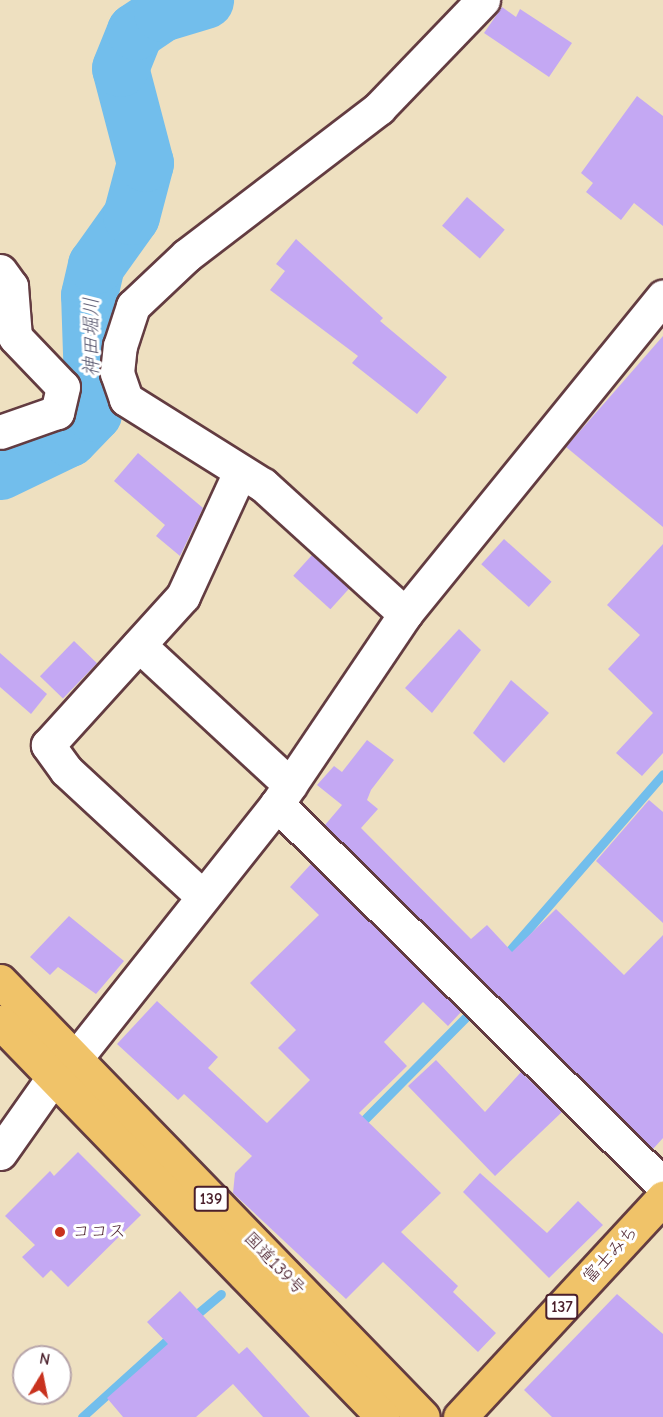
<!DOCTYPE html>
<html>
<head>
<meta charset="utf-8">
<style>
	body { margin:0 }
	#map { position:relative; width:663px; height:1417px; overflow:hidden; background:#eee0c0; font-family:"Comic Neue","Klee One",sans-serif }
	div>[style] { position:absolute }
	.stream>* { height:9px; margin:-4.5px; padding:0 4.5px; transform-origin:4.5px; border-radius:4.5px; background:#72beec }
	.river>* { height:57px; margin:-28.5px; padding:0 28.5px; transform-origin:28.5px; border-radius:28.5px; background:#72beec }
	.building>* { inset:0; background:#c4a8f3; transform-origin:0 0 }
	.roads { filter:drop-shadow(2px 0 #633c41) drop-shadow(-2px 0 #633c41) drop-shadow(0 2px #633c41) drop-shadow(0 -2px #633c41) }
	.street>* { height:33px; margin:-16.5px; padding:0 16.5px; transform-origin:16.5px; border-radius:16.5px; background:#fff }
	.highway>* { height:33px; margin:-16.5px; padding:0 16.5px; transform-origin:16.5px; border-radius:16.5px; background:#f0c369 }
	.dots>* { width:16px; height:16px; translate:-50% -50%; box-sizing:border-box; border:3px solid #fff; border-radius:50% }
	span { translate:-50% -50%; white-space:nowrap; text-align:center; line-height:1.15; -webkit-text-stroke:6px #fff; paint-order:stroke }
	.shield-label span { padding:2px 4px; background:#fff; border:2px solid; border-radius:4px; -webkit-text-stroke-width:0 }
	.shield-label { font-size:16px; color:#4a1f2b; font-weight:700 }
	.poi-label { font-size:18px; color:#4a1f2b }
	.left { translate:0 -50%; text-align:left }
	.street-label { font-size:18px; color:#4a1f2b }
	.water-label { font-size:20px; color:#58576f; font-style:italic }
	.north { position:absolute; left:12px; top:1345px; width:60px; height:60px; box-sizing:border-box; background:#fff; border:2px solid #b7a5aa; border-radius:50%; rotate:10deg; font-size:16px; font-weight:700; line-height:24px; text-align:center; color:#4a1f2b }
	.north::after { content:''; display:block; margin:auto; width:21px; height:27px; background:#c8321e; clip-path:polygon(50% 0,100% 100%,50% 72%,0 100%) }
</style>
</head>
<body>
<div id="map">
	<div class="stream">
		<div style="left:504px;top:957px;width:242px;rotate:-49deg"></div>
		<div style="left:358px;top:1126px;width:159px;rotate:-45.3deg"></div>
		<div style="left:470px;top:1013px;width:7px;rotate:-82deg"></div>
		<div style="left:191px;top:1319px;width:39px;rotate:-40deg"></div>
		<div style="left:82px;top:1417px;width:124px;rotate:-42.1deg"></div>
	</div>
	<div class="river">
		<div style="left:0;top:471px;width:76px;rotate:-25.6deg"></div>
		<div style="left:69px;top:438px;width:35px;rotate:-46deg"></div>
		<div style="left:93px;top:413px;width:118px;rotate:-91.9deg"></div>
		<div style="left:89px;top:295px;width:31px;rotate:-77deg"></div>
		<div style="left:96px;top:265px;width:60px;rotate:-54.5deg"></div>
		<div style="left:131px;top:216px;width:55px;rotate:-75.2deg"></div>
		<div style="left:145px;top:163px;width:98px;rotate:-104.7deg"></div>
		<div style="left:120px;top:68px;width:40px;rotate:-68deg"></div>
		<div style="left:135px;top:31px;width:32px;rotate:-34deg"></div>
		<div style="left:162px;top:13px;width:45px;rotate:-16.8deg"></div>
	</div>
	<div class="building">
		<div style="clip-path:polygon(502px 7px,516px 17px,520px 9px,572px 43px,549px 77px,484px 33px)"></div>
		<div style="clip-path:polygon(637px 96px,663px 116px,663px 226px,634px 203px,621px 220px,586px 192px,593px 183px,581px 173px)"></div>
		<div style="left:467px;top:197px;width:50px;height:38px;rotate:41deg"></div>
		<div style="clip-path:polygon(296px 239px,383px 318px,380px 321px,447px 377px,417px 414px,352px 363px,358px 356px,270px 290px,285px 271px,276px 264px)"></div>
		<div style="clip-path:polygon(663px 336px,663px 527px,566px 447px)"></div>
		<div style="clip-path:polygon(138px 453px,203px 508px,180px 556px,156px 536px,165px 525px,114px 481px)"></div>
		<div style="left:504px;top:539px;width:64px;height:34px;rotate:42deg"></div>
		<div style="clip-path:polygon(663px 544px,663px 753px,642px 776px,616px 753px,653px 713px,608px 669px,640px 635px,607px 605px)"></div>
		<div style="left:312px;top:555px;width:50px;height:28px;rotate:42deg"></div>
		<div style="clip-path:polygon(459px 629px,481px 650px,432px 713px,405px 688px)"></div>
		<div style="left:74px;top:641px;width:32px;height:49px;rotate:44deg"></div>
		<div style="clip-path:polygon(0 653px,47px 694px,31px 714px,0 687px)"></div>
		<div style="clip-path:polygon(511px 680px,549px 713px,504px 763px,473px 733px)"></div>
		<div style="clip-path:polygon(367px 740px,394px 760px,371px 790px,367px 800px,378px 809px,361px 828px,471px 939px,487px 925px,512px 952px,556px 909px,624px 975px,663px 935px,663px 1138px,653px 1149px,325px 825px,342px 805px,317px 785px,334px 766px,342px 772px)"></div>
		<div style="clip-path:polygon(649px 800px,663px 812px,663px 923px,596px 861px)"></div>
		<div style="clip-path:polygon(311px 864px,461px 1012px,448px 1026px,423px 1002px,384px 1042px,407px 1066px,359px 1113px,441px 1193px,401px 1232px,458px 1286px,453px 1292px,496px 1333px,478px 1352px,383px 1262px,346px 1299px,233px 1193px,235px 1173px,252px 1156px,184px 1094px,178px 1100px,117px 1044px,157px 1001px,218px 1057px,208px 1068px,267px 1123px,310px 1080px,278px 1048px,296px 1030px,250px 983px,319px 915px,290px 887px)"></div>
		<div style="clip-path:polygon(69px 916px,124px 961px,96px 994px,58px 967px,50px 975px,30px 957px)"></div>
		<div style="clip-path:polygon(436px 1060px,485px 1112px,521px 1072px,562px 1112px,495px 1176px,408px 1086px)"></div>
		<div style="clip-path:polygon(78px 1152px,141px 1215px,68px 1287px,51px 1270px,43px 1278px,22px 1257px,35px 1245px,5px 1216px,50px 1171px,54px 1176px)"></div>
		<div style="clip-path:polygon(480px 1173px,547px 1233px,578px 1201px,603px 1225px,549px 1278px,463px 1192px)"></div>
		<div style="clip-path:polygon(180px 1291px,239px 1354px,247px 1347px,310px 1417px,263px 1417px,233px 1384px,196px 1417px,123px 1417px,107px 1398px,168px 1344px,147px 1322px)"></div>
		<div style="clip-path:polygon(617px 1294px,663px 1334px,663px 1417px,552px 1417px,524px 1390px)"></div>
	</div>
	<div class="roads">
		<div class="street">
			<div style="left:0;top:271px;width:19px;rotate:54deg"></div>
			<div style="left:11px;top:286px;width:51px;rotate:85.5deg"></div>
			<div style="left:15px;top:337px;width:69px;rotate:46.2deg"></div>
			<div style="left:63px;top:387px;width:26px;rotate:103deg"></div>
			<div style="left:57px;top:412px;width:60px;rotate:160.7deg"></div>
			<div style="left:405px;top:614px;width:192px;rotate:-137.7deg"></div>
			<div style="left:263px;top:485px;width:162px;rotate:-147.9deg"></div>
			<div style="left:126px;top:399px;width:28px;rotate:-109deg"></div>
			<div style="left:117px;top:373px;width:27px;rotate:-84deg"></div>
			<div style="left:120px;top:346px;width:42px;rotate:-72deg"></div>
			<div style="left:133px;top:306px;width:74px;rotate:-43.4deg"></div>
			<div style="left:187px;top:255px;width:242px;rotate:-37.4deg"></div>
			<div style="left:379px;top:108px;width:150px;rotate:-46.1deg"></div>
			<div style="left:139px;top:645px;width:206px;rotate:42.8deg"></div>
			<div style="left:277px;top:804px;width:542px;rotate:44.63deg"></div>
			<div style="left:202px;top:896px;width:185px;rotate:-137.2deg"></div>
			<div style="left:66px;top:770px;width:31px;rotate:-126deg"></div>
			<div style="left:48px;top:745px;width:201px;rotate:-47.8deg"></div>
			<div style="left:183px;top:596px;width:136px;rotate:-65.3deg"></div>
			<div style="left:0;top:1153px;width:92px;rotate:-54.8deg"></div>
			<div style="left:53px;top:1078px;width:29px;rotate:-41deg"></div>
			<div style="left:75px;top:1059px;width:325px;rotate:-51.6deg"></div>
			<div style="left:277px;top:804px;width:229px;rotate:-56deg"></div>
			<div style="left:405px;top:614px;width:409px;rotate:-50.9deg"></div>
		</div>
		<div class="highway">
			<div style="left:0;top:981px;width:607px;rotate:45.87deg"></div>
			<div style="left:0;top:1022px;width:550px;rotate:45.88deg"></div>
			<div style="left:460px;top:1417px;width:299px;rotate:-47.2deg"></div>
		</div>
	</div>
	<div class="dots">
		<div style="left:60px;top:1232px;background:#c8321e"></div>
	</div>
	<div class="shield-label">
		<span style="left:211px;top:1199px">139</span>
		<span style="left:562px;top:1307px">137</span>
	</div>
	<div class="poi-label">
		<span class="left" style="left:72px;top:1232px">ココス</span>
	</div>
	<div class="street-label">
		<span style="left:611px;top:1255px;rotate:-47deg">富士みち</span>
		<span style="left:274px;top:1264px;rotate:46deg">国道139号</span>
	</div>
	<div class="water-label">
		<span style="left:91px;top:337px;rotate:-90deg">神田堀川</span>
	</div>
	<div class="north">N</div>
</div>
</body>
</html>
